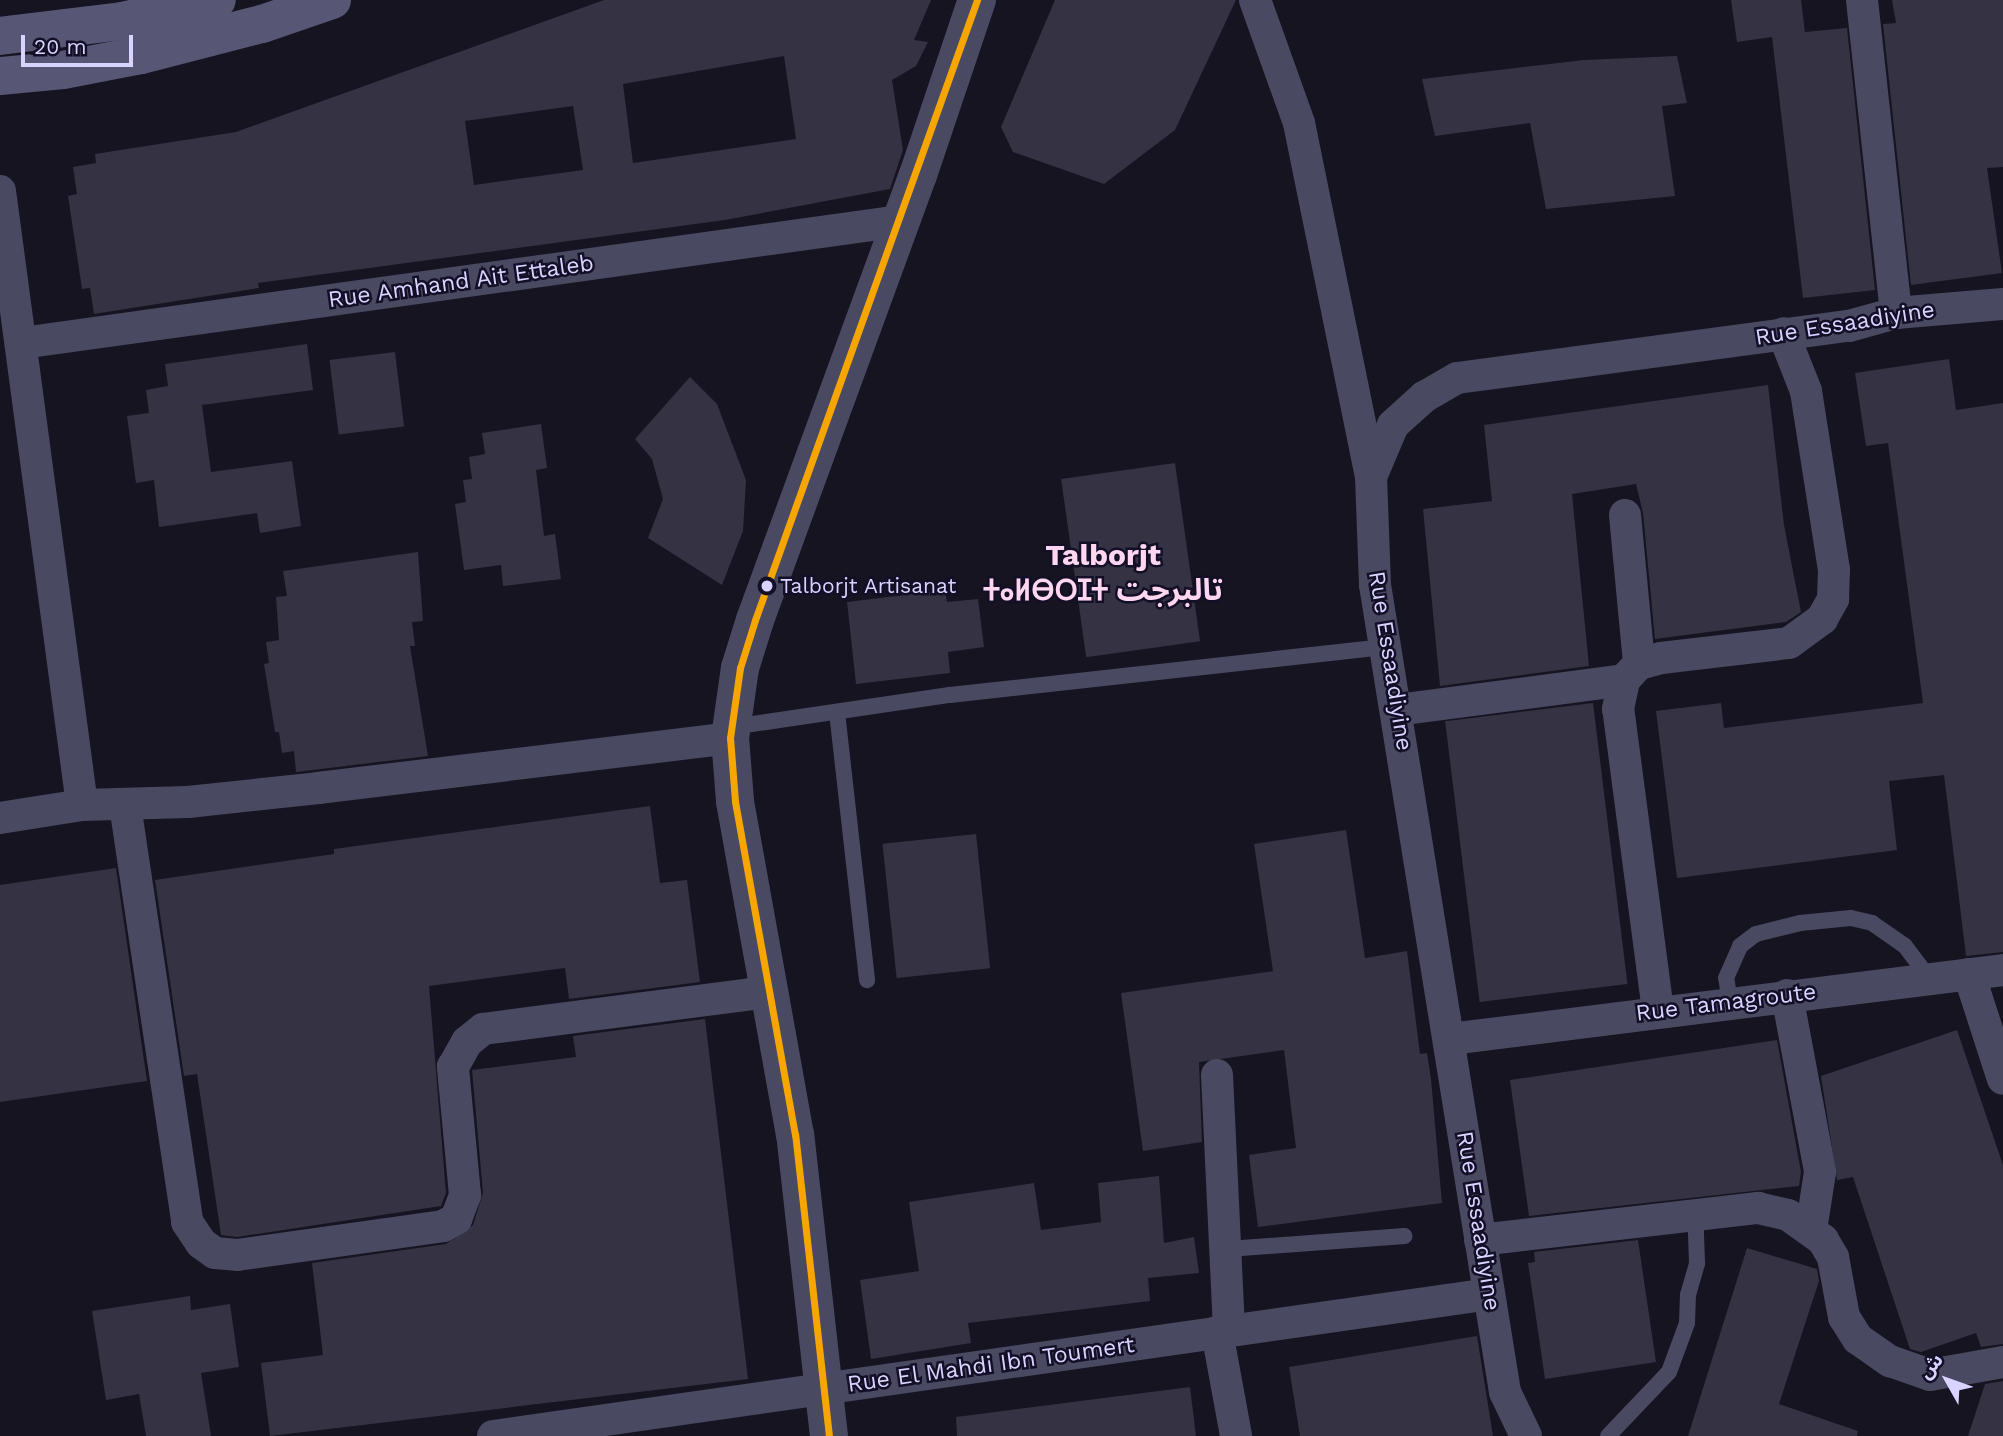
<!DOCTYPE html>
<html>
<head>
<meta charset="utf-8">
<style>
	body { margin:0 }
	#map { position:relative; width:2003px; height:1436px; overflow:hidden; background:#161421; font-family:"Work Sans","Noto Sans Arabic","Noto Sans Tifinagh",sans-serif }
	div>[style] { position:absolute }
	.building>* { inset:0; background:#343243; transform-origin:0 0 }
	.service>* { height:16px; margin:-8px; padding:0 8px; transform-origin:8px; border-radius:8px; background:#4a4962 }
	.minor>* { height:32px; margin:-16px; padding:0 16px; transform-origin:16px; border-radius:16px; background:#4a4962 }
	.tertiary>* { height:38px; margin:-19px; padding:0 19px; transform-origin:19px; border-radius:19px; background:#4a4962 }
	.secondary>* { height:38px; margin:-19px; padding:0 19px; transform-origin:19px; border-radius:19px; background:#575674 }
	.bus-1>* { height:7px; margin:-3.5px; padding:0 3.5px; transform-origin:3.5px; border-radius:3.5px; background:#f7a600 }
	.dots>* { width:19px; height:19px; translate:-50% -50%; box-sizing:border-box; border:4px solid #130f26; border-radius:50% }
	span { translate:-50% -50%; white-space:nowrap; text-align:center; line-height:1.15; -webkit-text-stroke:5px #130f26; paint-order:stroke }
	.bus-label { font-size:21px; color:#d9d4ff }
	.left { translate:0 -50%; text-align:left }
	.street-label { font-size:23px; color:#d9d4ff }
	.district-label { font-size:30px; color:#ffd6f0; font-weight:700 }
	.north { position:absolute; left:1912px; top:1345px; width:70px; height:70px; -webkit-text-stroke:5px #130f26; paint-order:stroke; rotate:310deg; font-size:19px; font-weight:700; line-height:28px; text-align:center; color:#d9d4ff }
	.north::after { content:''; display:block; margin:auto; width:24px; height:32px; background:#d9d4ff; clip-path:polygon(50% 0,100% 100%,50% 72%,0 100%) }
	.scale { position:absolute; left:21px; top:35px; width:112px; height:32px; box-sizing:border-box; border:4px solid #d9d4ff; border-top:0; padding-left:9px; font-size:21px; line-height:24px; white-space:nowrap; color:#d9d4ff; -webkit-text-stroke:5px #130f26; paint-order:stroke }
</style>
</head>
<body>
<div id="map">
	<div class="building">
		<div style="clip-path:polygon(evenodd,604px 0,931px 0,914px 40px,928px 42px,916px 66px,892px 80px,903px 150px,890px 189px,725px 220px,258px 283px,259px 288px,94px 314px,90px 288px,82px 289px,68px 196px,77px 194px,73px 167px,96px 163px,95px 154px,236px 132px,604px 0,784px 56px,796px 139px,633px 163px,623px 84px,784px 56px,604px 0,573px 106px,583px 170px,474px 185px,465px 121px,573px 106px)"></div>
		<div style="clip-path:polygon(1055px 0,1236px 0,1175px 130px,1104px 184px,1013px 152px,1001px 127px)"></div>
		<div style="clip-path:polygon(1731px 0,1801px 0,1805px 32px,1847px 28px,1875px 290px,1803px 298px,1772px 37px,1737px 42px)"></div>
		<div style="clip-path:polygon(1892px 0,2003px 0,2003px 167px,1987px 168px,2002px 273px,1911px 285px,1883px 24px,1896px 23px)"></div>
		<div style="clip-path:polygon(1677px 56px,1687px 103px,1662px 106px,1675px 196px,1546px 209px,1530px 123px,1435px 136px,1422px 79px,1584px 60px)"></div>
		<div style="clip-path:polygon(307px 344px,313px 390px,202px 405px,211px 472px,292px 461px,301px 526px,260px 533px,257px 513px,159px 527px,154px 480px,136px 483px,127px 416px,149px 413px,146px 390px,168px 386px,165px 364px)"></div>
		<div style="left:395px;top:352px;width:75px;height:66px;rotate:83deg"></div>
		<div style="clip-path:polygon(1949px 359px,1956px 410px,2003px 403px,2003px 952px,1966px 956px,1944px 775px,1889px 781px,1897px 850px,1677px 878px,1656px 711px,1721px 703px,1724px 728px,1923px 703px,1888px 443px,1866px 446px,1855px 373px)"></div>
		<div style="clip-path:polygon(690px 377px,717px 404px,746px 480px,743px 531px,722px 585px,648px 538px,663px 499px,652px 459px,635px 439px)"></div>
		<div style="clip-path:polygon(1768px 385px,1784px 525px,1801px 612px,1786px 622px,1655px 639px,1643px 513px,1636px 484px,1572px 494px,1589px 666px,1440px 686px,1423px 509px,1492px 501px,1484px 425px)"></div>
		<div style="clip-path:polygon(541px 424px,547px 468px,536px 470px,544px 536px,555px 534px,561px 579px,503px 586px,501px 565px,464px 570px,455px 504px,466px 502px,463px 480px,472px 479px,469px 457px,485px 454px,482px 433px)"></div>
		<div style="left:1175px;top:463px;width:180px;height:115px;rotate:82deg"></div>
		<div style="clip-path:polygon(418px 552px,423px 621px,412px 622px,415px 646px,410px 646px,428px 756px,296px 772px,294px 751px,282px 753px,279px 732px,275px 732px,264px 664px,269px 663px,266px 642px,279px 640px,276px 597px,287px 596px,283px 571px)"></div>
		<div style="clip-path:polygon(945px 590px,947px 602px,978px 599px,984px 647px,948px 652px,950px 673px,856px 684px,847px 602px)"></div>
		<div style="left:1593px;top:703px;width:283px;height:149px;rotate:83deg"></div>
		<div style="clip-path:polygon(650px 806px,660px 883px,687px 880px,700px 982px,569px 999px,565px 968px,429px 986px,446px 1193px,441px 1206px,237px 1237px,221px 1235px,197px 1074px,184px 1076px,155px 880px,334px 854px,334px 849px)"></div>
		<div style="clip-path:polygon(1346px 830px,1365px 958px,1407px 951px,1420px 1054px,1427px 1053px,1431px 1079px,1442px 1203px,1258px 1227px,1249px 1155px,1296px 1148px,1284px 1050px,1199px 1062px,1202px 1142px,1143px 1151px,1121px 993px,1273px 971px,1254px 844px)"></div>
		<div style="left:976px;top:834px;width:135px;height:94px;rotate:84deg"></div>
		<div style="clip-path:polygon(116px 868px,147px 1081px,0 1102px,0 885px)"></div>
		<div style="clip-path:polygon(705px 1019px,748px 1379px,270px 1436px,261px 1363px,323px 1355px,312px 1263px,446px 1244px,473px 1225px,483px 1193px,472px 1070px,576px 1057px,573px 1036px)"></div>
		<div style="clip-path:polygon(1957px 1030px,2003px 1165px,2003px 1344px,1981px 1347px,1976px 1333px,1921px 1352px,1910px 1349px,1853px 1177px,1837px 1180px,1821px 1076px)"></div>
		<div style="clip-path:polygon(1777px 1040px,1801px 1172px,1799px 1186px,1529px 1216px,1510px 1080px)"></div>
		<div style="clip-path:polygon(1159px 1176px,1164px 1243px,1194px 1237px,1199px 1273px,1148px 1278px,1150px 1301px,968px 1323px,971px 1343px,871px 1359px,860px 1280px,919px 1271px,909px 1202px,1034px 1183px,1041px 1230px,1101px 1222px,1098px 1183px)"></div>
		<div style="clip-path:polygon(1638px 1240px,1656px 1362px,1545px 1379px,1528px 1263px,1535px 1262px,1534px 1252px)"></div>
		<div style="clip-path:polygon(1747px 1248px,1817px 1269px,1819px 1281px,1779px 1404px,1858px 1431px,1857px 1436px,1688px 1436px)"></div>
		<div style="clip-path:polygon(190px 1296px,191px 1310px,230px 1304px,239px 1367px,201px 1373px,211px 1436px,146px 1436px,139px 1394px,106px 1400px,92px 1311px)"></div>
		<div style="clip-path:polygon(1477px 1336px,1493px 1436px,1300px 1436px,1289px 1367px)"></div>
		<div style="clip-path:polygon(2003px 1381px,2003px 1436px,1968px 1436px,1985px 1384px)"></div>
		<div style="clip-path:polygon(1190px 1387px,1196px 1436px,957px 1436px,956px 1417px)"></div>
	</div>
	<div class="service">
		<div style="left:837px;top:712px;width:270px;rotate:83.6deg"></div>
		<div style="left:732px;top:727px;width:220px;rotate:-8.4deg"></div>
		<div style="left:950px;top:695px;width:439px;rotate:-6.3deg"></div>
		<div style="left:1730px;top:1002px;width:24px;rotate:-99deg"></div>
		<div style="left:1726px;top:978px;width:35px;rotate:-66deg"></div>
		<div style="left:1740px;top:946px;width:20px;rotate:-37deg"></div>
		<div style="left:1756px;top:934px;width:45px;rotate:-14deg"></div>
		<div style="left:1800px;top:923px;width:51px;rotate:-5.6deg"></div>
		<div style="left:1851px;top:918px;width:22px;rotate:13deg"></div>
		<div style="left:1872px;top:923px;width:40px;rotate:34.9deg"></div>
		<div style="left:1905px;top:946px;width:40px;rotate:53deg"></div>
		<div style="left:1228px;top:1249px;width:177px;rotate:-4.2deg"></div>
		<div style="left:1608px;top:1436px;width:88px;rotate:-46.4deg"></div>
		<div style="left:1669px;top:1372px;width:52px;rotate:-69.8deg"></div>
		<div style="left:1687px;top:1323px;width:28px;rotate:-88deg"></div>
		<div style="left:1688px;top:1295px;width:33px;rotate:-74deg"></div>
		<div style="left:1697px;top:1263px;width:36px;rotate:-92deg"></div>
		<div style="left:1696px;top:1227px;width:13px;rotate:-117deg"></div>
	</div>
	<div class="minor">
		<div style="left:1255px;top:0;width:131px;rotate:70.3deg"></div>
		<div style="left:1299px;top:123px;width:361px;rotate:78.5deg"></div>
		<div style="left:1862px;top:0;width:315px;rotate:83.8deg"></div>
		<div style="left:0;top:191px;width:619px;rotate:82.39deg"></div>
		<div style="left:22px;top:343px;width:886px;rotate:-7.91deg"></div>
		<div style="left:1625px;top:515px;width:150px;rotate:84.6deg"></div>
		<div style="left:1397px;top:710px;width:229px;rotate:-7.5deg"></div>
		<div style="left:125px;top:805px;width:422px;rotate:81.5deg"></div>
		<div style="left:187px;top:1222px;width:25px;rotate:56deg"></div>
		<div style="left:201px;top:1243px;width:17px;rotate:36deg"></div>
		<div style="left:215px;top:1253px;width:22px;rotate:5deg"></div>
		<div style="left:237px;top:1255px;width:208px;rotate:-8deg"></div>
		<div style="left:443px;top:1226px;width:15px;rotate:-28deg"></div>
		<div style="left:456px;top:1219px;width:26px;rotate:-69deg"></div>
		<div style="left:465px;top:1195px;width:129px;rotate:-95.4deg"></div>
		<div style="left:453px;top:1067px;width:29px;rotate:-61deg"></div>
		<div style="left:467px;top:1042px;width:21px;rotate:-39deg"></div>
		<div style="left:483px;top:1029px;width:287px;rotate:-7.4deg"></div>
		<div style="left:0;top:818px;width:83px;rotate:-9deg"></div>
		<div style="left:82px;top:805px;width:106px;rotate:-1.6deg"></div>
		<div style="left:188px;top:802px;width:131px;rotate:-6.1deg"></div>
		<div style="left:318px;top:788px;width:415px;rotate:-6.9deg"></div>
		<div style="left:1969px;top:974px;width:110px;rotate:72.1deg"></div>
		<div style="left:1787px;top:995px;width:180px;rotate:79.4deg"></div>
		<div style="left:1820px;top:1172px;width:59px;rotate:98.8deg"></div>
		<div style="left:1658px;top:1011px;width:305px;rotate:-97.5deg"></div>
		<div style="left:1618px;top:709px;width:30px;rotate:-78deg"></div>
		<div style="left:1624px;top:680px;width:22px;rotate:-47deg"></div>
		<div style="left:1639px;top:664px;width:23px;rotate:-15deg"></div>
		<div style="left:1661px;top:658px;width:129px;rotate:-6.7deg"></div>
		<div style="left:1789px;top:643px;width:41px;rotate:-36deg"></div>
		<div style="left:1822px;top:619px;width:23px;rotate:-61deg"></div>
		<div style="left:1833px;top:599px;width:29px;rotate:-88deg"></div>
		<div style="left:1834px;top:570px;width:181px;rotate:-98.9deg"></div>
		<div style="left:1806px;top:391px;width:62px;rotate:-111.6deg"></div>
		<div style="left:1450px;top:1039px;width:557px;rotate:-7.11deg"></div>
		<div style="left:1217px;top:1075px;width:256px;rotate:87.3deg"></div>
		<div style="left:1480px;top:1240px;width:280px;rotate:-6.6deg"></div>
		<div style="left:1758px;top:1208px;width:31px;rotate:13deg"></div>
		<div style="left:1788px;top:1215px;width:43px;rotate:35.5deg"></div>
		<div style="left:1823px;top:1240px;width:20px;rotate:60deg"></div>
		<div style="left:1833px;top:1257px;width:61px;rotate:79.6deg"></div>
		<div style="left:1844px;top:1317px;width:26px;rotate:58deg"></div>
		<div style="left:1858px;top:1339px;width:39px;rotate:35deg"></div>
		<div style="left:1890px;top:1361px;width:42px;rotate:19.3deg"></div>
		<div style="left:1930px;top:1375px;width:74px;rotate:-10.1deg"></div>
		<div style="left:1217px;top:1332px;width:106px;rotate:79.6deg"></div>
		<div style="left:493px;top:1436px;width:1006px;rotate:-8.11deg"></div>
		<div style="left:1526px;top:1436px;width:49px;rotate:-115.5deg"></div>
		<div style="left:1505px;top:1392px;width:817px;rotate:-99.15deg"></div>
		<div style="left:1375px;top:585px;width:108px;rotate:-92.1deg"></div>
		<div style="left:1371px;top:477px;width:56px;rotate:-67.1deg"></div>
		<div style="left:1393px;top:425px;width:42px;rotate:-42.1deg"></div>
		<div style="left:1424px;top:397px;width:38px;rotate:-30deg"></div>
		<div style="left:1457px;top:378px;width:395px;rotate:-7.6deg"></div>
		<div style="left:1849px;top:326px;width:49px;rotate:-15.5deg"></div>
		<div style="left:1896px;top:313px;width:107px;rotate:-4.8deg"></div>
	</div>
	<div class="tertiary">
		<div style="left:829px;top:1436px;width:303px;rotate:-96.4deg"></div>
		<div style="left:795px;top:1135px;width:339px;rotate:-100.2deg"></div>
		<div style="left:735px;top:801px;width:63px;rotate:-94.5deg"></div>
		<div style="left:730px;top:738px;width:71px;rotate:-81.9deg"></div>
		<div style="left:740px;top:668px;width:50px;rotate:-72.6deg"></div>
		<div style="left:755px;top:620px;width:474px;rotate:-69.9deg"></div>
		<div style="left:918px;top:175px;width:185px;rotate:-71.4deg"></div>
	</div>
	<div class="secondary">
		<div style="left:0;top:36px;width:123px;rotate:-7deg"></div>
		<div style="left:122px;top:21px;width:97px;rotate:-12.5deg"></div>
		<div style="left:0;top:76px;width:63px;rotate:-5.4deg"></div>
		<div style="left:63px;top:70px;width:79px;rotate:-10.9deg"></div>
		<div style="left:141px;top:55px;width:125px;rotate:-14.4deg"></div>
		<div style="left:262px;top:24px;width:74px;rotate:-18.9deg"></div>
	</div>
	<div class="bus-1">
		<div style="left:829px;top:1436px;width:303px;rotate:-96.4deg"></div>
		<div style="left:795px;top:1135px;width:339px;rotate:-100.2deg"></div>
		<div style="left:735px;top:801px;width:63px;rotate:-94.5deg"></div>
		<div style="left:730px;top:738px;width:71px;rotate:-81.9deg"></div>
		<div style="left:740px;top:668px;width:50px;rotate:-72.6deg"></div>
		<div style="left:755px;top:620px;width:659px;rotate:-70.3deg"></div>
	</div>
	<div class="dots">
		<div style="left:767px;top:586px;background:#d9d4ff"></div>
	</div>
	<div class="bus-label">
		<span class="left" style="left:780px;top:586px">Talborjt Artisanat</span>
	</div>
	<div class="street-label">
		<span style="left:461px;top:282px;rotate:-8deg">Rue Amhand Ait Ettaleb</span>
		<span style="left:1845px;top:324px;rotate:-9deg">Rue Essaadiyine</span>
		<span style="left:1390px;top:661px;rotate:81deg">Rue Essaadiyine</span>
		<span style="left:1726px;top:1003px;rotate:-7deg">Rue Tamagroute</span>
		<span style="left:1478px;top:1221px;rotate:81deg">Rue Essaadiyine</span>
		<span style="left:991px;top:1365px;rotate:-8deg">Rue El Mahdi Ibn Toumert</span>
	</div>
	<div class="district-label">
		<span style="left:1103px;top:572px">Talborjt<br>ⵜⴰⵍⴱⵔⵊⵜ تالبرجت</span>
	</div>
	<div class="north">ش</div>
	<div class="scale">20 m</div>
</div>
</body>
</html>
